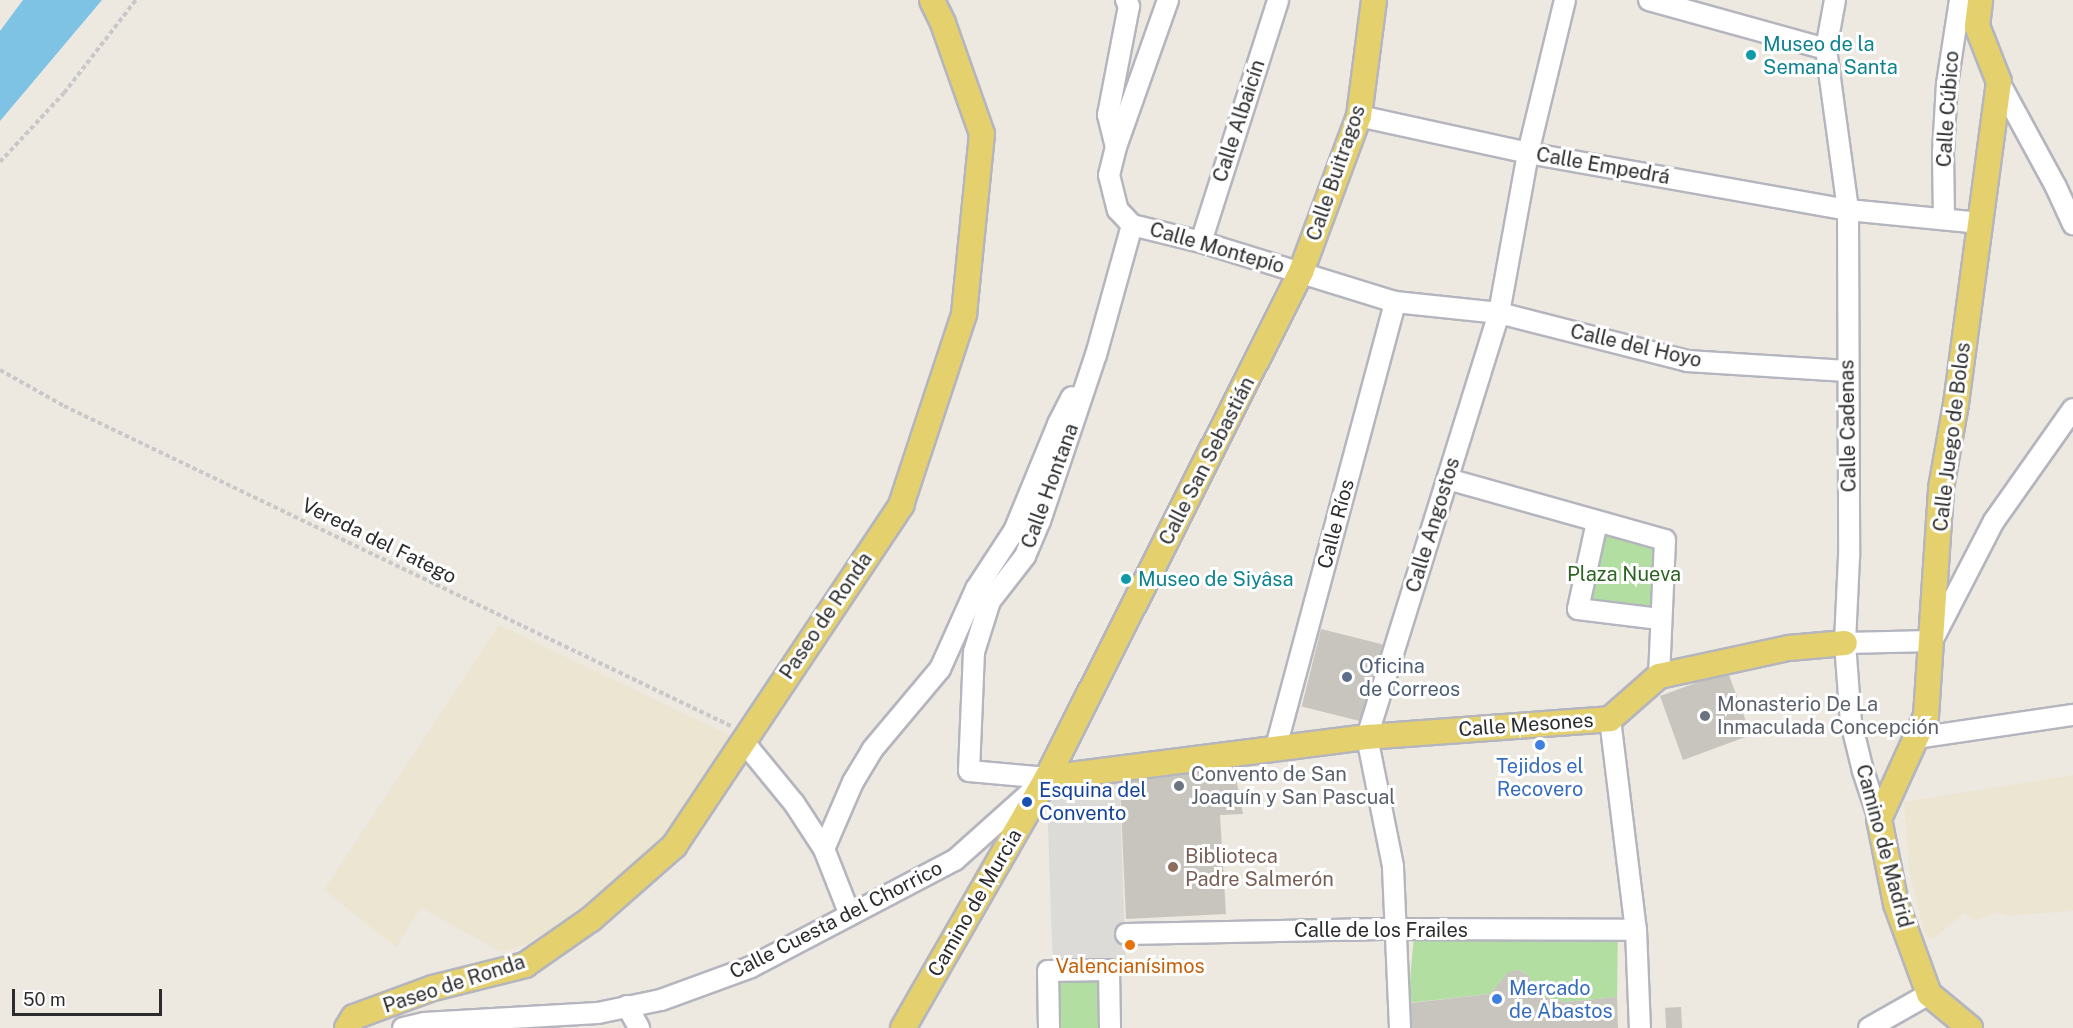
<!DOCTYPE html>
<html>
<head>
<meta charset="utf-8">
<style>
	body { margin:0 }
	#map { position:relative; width:2073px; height:1028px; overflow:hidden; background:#ede8e0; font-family:"Public Sans",sans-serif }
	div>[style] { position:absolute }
	.education>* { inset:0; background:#ece5d2 }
	.green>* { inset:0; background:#b2dea2; transform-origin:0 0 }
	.plaza>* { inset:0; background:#dddbd7; transform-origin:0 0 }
	.water>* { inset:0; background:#7ec2e4 }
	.building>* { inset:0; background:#c8c5bf; transform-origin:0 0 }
	.path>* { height:4px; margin-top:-2px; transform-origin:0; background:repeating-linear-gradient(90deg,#c8c8c8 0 4.5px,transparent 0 7.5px) }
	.roads { filter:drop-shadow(2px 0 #b4b5be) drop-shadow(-2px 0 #b4b5be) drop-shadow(0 2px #b4b5be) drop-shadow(0 -2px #b4b5be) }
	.minor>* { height:20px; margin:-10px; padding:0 10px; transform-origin:10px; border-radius:10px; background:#fff }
	.major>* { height:24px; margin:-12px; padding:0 12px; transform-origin:12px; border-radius:12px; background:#e4d16e }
	.dots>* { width:16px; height:16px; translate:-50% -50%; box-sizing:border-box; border:3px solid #fff; border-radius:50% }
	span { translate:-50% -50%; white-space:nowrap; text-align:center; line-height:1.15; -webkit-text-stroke:6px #fff; paint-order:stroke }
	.culture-label { font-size:20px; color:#0d838f }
	.left { translate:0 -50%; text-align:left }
	.street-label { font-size:20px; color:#2c2c2c }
	.park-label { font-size:20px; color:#2b6422 }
	.service-label { font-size:20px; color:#4e5e75 }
	.worship-label { font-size:20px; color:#5b616d }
	.shop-label { font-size:20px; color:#366cbe }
	.transit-label { font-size:20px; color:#164399 }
	.education-label { font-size:20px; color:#785e54 }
	.food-label { font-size:20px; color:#c56008 }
	.scale { position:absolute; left:12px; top:989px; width:150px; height:27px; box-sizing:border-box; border:3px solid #2c2c2c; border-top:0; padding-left:8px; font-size:18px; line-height:21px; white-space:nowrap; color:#2c2c2c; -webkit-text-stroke:4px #fff; paint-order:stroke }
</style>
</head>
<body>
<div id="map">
	<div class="education">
		<div style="clip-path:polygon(499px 625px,737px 739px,667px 847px,547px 938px,501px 952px,421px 908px,396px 947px,324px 890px)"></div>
		<div style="clip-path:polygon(2073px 775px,2073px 911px,2007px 916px,1998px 912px,1974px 920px,1964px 913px,1933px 939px,1925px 936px,1909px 870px,1904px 802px)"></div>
	</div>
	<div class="green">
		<div style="clip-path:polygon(1597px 522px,1665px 540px,1659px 619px,1578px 609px)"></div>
		<div style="clip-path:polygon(1618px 930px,1617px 997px,1565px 1002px,1540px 996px,1528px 975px,1519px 970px,1508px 973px,1490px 994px,1408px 1003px,1414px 936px)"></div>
		<div style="left:1109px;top:970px;width:58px;height:61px;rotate:89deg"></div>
	</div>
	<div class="plaza">
		<div style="left:1119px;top:768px;width:201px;height:73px;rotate:88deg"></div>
	</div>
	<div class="water">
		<div style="clip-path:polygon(23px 0,102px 0,0 121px,0 31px)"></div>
	</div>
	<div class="building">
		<div style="left:1321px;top:629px;width:64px;height:80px;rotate:14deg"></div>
		<div style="clip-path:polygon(1729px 675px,1751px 735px,1683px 760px,1660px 696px,1701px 681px)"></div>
		<div style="clip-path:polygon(1234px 768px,1243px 814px,1220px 815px,1226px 914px,1126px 919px,1120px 783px)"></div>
		<div style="clip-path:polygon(1519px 970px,1528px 975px,1540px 996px,1565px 1002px,1617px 997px,1618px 1028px,1412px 1028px,1411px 1003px,1490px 994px,1508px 972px)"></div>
		<div style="left:1681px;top:1007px;width:21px;height:16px;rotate:87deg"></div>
	</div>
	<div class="path">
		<div style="left:0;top:162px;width:94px;rotate:-47.2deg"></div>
		<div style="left:64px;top:93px;width:118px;rotate:-52.3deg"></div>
		<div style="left:0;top:370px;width:73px;rotate:29.4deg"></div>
		<div style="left:64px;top:406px;width:740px;rotate:25.63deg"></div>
	</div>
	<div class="roads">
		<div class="minor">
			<div style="left:1126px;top:0;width:7px;rotate:63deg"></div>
			<div style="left:1129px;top:6px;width:111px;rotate:100.9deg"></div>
			<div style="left:1108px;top:115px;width:33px;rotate:76deg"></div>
			<div style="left:1116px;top:147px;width:29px;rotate:104deg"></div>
			<div style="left:1109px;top:175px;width:36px;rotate:76deg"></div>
			<div style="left:1118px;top:210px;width:21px;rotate:47deg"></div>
			<div style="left:1649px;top:0;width:184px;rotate:15.5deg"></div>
			<div style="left:1835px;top:0;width:50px;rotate:100.4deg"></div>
			<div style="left:1826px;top:49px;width:162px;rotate:82.2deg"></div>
			<div style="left:1848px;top:210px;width:347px;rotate:89.8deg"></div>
			<div style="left:1849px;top:557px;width:86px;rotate:92.7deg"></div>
			<div style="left:1845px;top:643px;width:79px;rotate:85.7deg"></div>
			<div style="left:1851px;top:722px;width:50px;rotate:76.2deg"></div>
			<div style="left:1863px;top:771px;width:51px;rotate:71.6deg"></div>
			<div style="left:1999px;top:82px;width:119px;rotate:61.5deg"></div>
			<div style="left:2056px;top:187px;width:41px;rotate:65.3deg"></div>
			<div style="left:1359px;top:116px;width:173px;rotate:12.3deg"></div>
			<div style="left:1528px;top:153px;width:325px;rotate:10.1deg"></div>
			<div style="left:1848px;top:210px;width:133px;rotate:5.6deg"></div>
			<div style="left:1116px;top:147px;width:156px;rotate:-70.5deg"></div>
			<div style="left:1944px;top:218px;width:65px;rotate:-90.9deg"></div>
			<div style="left:1943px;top:153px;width:69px;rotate:-86.7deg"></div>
			<div style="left:1947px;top:84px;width:85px;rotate:-81.2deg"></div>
			<div style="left:1132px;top:225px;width:71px;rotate:13.8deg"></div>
			<div style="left:1201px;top:242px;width:203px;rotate:17.2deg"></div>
			<div style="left:1395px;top:302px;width:105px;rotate:6deg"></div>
			<div style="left:1499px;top:313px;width:194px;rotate:14.3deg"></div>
			<div style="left:1687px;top:361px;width:160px;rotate:3.6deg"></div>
			<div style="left:1201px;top:242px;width:254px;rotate:-72.3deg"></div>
			<div style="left:1448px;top:479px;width:225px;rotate:15.7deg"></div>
			<div style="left:1665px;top:540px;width:136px;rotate:92.5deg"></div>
			<div style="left:1597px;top:522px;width:89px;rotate:102.3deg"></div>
			<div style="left:1578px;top:609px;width:82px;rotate:7deg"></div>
			<div style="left:1845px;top:643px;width:87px;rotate:-1.3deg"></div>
			<div style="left:1932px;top:641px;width:135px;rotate:-62.7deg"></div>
			<div style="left:1994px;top:521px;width:137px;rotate:-54.8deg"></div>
			<div style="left:1610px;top:719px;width:213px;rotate:83deg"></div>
			<div style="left:1636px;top:930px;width:98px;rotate:87.7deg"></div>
			<div style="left:1917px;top:738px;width:158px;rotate:-8.4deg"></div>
			<div style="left:743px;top:741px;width:80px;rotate:50.6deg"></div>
			<div style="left:794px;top:803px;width:55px;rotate:56.9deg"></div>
			<div style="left:824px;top:849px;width:71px;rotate:68.5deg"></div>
			<div style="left:1276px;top:747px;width:461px;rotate:-75deg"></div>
			<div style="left:1047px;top:778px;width:78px;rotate:-174.9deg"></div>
			<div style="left:969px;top:771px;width:119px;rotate:-87.6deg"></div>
			<div style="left:974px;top:652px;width:53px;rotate:-72.6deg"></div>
			<div style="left:990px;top:601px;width:57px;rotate:-52.1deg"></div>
			<div style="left:1025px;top:556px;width:38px;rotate:-67deg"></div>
			<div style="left:1040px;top:521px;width:175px;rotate:-71.4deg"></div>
			<div style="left:1096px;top:355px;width:135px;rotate:-74.5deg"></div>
			<div style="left:824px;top:849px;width:73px;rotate:-66.6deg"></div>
			<div style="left:853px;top:782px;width:37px;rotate:-59deg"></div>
			<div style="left:872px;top:750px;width:106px;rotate:-50deg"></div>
			<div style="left:940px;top:669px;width:88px;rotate:-65.8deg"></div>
			<div style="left:976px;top:589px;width:69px;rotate:-56.8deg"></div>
			<div style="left:1014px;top:531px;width:116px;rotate:-67.6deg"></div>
			<div style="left:1058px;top:424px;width:30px;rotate:-63deg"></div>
			<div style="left:1126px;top:934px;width:268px;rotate:-1.1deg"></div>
			<div style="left:1394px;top:929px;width:242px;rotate:0.2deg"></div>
			<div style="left:627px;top:1006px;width:25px;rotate:61deg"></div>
			<div style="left:403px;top:1028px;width:22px;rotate:-13deg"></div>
			<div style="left:424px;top:1023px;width:174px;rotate:-3.3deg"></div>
			<div style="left:598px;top:1013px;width:64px;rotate:-11.7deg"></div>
			<div style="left:661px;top:1000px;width:96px;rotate:-20.1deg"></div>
			<div style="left:751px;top:967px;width:230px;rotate:-27.7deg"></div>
			<div style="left:955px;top:860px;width:113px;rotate:-41.8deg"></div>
			<div style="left:1049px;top:1028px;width:57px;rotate:-91deg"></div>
			<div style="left:1048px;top:971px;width:61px;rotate:-0.9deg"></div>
			<div style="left:1109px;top:970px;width:58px;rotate:89deg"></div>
			<div style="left:1400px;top:1028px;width:162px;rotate:-92.5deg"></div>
			<div style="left:1393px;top:866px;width:132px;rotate:-101.4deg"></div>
			<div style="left:1367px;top:737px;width:444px;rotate:-72.7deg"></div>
			<div style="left:1499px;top:313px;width:163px;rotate:-79.7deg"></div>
			<div style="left:1528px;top:153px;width:157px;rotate:-76.4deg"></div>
			<div style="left:1869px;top:1028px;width:69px;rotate:-29.5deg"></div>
		</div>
		<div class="major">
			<div style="left:1047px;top:778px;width:323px;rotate:-7.3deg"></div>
			<div style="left:1367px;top:737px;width:244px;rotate:-4.2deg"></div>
			<div style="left:1610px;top:719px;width:65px;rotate:-41.3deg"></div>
			<div style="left:1659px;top:676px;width:133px;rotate:-12.2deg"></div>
			<div style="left:1789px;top:648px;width:56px;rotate:-5.1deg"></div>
			<div style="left:347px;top:1028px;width:13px;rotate:-58deg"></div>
			<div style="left:354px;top:1017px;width:84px;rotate:-20.2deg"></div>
			<div style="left:433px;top:988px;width:95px;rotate:-14deg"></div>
			<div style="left:525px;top:965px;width:80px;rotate:-34.9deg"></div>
			<div style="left:591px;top:919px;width:111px;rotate:-41.3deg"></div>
			<div style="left:674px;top:846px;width:410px;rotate:-56.3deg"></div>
			<div style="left:901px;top:505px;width:201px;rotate:-71.7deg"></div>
			<div style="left:964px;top:314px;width:181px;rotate:-84.3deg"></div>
			<div style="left:982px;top:134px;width:118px;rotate:-109.4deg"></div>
			<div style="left:943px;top:23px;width:25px;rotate:-116deg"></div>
			<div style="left:903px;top:1028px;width:289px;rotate:-60.1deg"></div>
			<div style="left:1047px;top:778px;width:566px;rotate:-63.34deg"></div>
			<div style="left:1301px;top:272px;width:166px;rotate:-69.6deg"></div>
			<div style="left:1359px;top:116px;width:117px;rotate:-82.6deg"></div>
			<div style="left:1970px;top:1028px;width:53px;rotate:-140.3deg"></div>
			<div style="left:1929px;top:994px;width:96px;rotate:-110.1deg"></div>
			<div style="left:1896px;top:904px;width:87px;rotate:-101.3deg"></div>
			<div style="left:1879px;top:819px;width:113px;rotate:-65.5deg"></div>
			<div style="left:1926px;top:716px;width:228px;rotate:-86.2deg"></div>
			<div style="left:1941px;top:488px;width:85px;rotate:-79.9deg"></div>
			<div style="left:1956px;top:404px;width:325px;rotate:-82.4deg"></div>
			<div style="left:1999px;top:82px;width:60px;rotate:-111.4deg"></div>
			<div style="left:1977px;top:26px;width:26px;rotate:-83deg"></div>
		</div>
	</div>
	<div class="dots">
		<div style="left:1751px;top:55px;background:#0f9aa8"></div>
		<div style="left:1126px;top:579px;background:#0f9aa8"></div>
		<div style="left:1347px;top:677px;background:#5c6f8a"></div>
		<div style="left:1705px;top:716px;background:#6b7280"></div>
		<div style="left:1540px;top:745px;background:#3f7fe0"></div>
		<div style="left:1179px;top:786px;background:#6b7280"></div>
		<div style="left:1027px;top:802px;background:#1a4fb4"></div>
		<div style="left:1173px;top:867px;background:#8d6e63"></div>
		<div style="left:1130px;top:945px;background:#e8710a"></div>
		<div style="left:1497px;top:999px;background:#3f7fe0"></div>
	</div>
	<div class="culture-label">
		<span class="left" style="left:1763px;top:56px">Museo de la<br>Semana Santa</span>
		<span class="left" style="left:1138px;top:579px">Museo de Siyâsa</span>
	</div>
	<div class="street-label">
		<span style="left:1948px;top:109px;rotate:-86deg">Calle Cúbico</span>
		<span style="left:1239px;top:121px;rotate:-72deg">Calle Albaicín</span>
		<span style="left:1603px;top:166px;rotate:10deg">Calle Empedrá</span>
		<span style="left:1336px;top:173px;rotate:-71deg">Calle Buitragos</span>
		<span style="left:1217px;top:248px;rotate:16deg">Calle Montepío</span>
		<span style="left:1636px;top:346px;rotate:13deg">Calle del Hoyo</span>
		<span style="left:1848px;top:426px;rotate:-91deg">Calle Cadenas</span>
		<span style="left:1952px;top:437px;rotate:-83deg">Calle Juego de Bolos</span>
		<span style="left:1207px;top:461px;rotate:-63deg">Calle San Sebastián</span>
		<span style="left:1050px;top:486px;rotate:-70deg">Calle Hontana</span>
		<span style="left:1336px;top:524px;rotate:-75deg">Calle Ríos</span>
		<span style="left:1433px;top:525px;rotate:-73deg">Calle Angostos</span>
		<span style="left:379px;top:541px;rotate:26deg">Vereda del Fatego</span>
		<span style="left:826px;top:616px;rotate:-56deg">Paseo de Ronda</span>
		<span style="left:1526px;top:725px;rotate:-4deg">Calle Mesones</span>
		<span style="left:1884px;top:846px;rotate:75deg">Camino de Madrid</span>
		<span style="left:975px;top:903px;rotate:-60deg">Camino de Murcia</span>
		<span style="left:836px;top:920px;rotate:-27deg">Calle Cuesta del Chorrico</span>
		<span style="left:1381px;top:930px">Calle de los Frailes</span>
		<span style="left:454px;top:984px;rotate:-18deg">Paseo de Ronda</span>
	</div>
	<div class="park-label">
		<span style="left:1624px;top:574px">Plaza Nueva</span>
	</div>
	<div class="service-label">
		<span class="left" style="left:1359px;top:678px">Oficina<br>de Correos</span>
	</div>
	<div class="worship-label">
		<span class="left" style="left:1717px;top:716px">Monasterio De La<br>Inmaculada Concepción</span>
		<span class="left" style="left:1191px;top:786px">Convento de San<br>Joaquín y San Pascual</span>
	</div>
	<div class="shop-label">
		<span style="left:1540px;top:778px">Tejidos el<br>Recovero</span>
		<span class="left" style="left:1509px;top:1000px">Mercado<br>de Abastos</span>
	</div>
	<div class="transit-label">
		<span class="left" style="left:1039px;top:802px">Esquina del<br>Convento</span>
	</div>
	<div class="education-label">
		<span class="left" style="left:1185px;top:868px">Biblioteca<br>Padre Salmerón</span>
	</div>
	<div class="food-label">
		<span style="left:1130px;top:966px">Valencianísimos</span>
	</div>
	<div class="scale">50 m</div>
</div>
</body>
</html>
